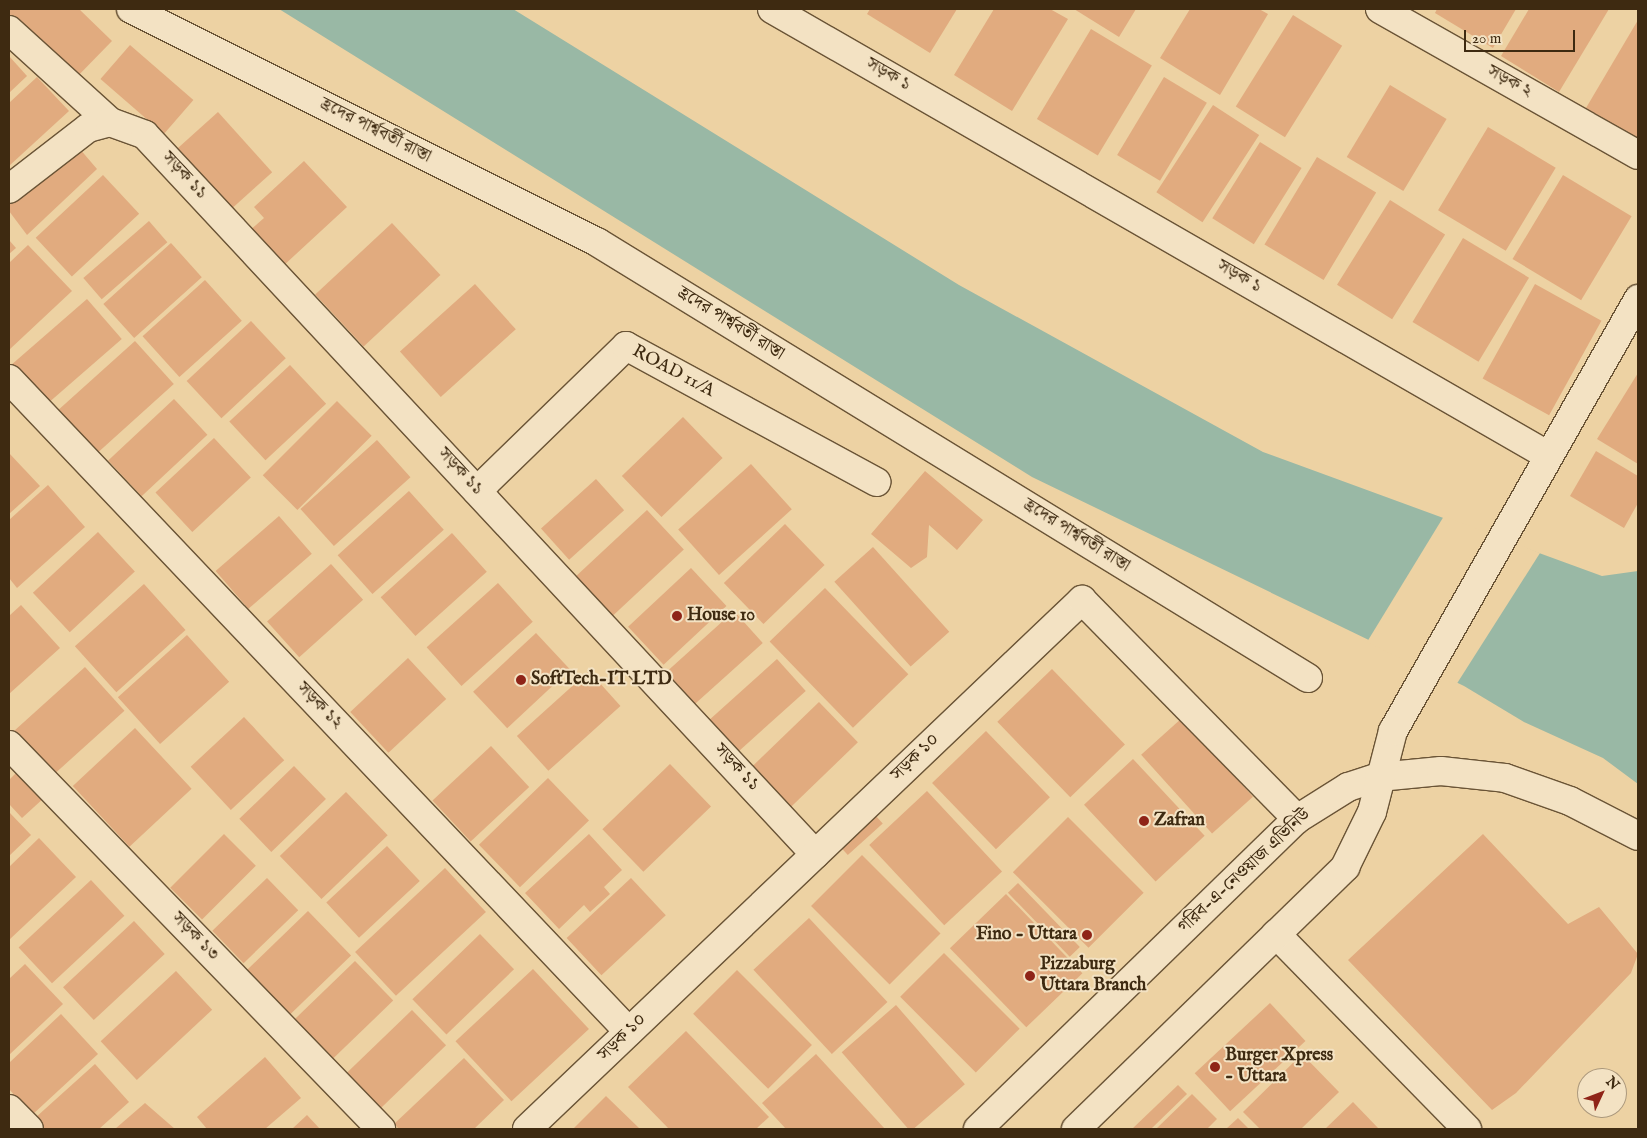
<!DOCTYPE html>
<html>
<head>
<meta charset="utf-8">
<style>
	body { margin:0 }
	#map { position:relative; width:1647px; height:1138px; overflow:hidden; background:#edd2a3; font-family:"IM FELL English","Noto Serif Bengali",serif }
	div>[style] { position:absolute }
	.water>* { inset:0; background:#99b8a5 }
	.pier>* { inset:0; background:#edd2a3 }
	.building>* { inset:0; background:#e1ab7f; transform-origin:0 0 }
	.roads { filter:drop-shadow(1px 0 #6a5436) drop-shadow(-1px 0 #6a5436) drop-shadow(0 1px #6a5436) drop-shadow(0 -1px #6a5436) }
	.minor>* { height:28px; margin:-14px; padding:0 14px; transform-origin:14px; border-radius:14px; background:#f3e2c3 }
	.dots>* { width:14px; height:14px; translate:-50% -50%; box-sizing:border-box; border:2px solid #f3e2c3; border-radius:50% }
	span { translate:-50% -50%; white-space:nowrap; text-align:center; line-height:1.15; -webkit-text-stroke:4px #f3e2c3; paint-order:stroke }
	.street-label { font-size:18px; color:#3e2a11 }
	.poi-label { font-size:18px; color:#3e2a11; font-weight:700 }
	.left { translate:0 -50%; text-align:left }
	.right { translate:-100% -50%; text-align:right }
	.frame { position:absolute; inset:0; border:10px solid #3e2a11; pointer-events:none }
	.north { position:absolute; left:1577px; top:1068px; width:50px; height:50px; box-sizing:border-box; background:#f3e2c3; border:1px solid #ab987c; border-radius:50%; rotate:47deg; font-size:14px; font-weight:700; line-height:20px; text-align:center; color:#3e2a11 }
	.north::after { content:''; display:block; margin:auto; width:18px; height:22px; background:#8f2418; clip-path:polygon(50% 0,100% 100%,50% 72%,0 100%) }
	.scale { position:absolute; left:1464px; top:30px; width:111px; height:22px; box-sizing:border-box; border:2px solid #3e2a11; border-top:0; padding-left:6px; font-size:15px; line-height:18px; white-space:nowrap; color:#3e2a11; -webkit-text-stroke:4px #f3e2c3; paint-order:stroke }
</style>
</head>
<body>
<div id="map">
	<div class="water">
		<div style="clip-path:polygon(279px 9px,513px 9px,959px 285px,1263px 452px,1602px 576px,1638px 571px,1638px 784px,1603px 758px,1524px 722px,1464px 686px,1032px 477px)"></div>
	</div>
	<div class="pier">
		<div style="clip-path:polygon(1444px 516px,1540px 553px,1456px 685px,1367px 642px)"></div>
	</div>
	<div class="building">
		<div style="clip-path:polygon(9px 9px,79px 9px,112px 41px,71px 83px,9px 23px)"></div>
		<div style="clip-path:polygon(870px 9px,957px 9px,930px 53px,867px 14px)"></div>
		<div style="clip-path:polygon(994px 9px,1050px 9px,1068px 19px,1012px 111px,954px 75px)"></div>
		<div style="clip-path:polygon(1074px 9px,1136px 9px,1119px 37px)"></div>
		<div style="clip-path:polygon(1190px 9px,1259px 9px,1268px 14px,1220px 95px,1160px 58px)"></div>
		<div style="clip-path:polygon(1437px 9px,1516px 9px,1493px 48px,1435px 13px)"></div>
		<div style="clip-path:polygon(1529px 9px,1609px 9px,1559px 92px,1501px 56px)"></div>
		<div style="left:1293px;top:15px;width:58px;height:108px;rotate:32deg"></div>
		<div style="clip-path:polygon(1638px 20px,1638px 139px,1586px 108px)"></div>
		<div style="left:1091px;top:29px;width:71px;height:105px;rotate:31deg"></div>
		<div style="left:130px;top:45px;width:84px;height:45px;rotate:41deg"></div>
		<div style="clip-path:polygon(9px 56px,27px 76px,9px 93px)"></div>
		<div style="clip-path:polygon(37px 77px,69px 111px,9px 166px,9px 103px)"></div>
		<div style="left:1164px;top:77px;width:50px;height:91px;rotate:31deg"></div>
		<div style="left:1390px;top:85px;width:66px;height:84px;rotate:31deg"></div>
		<div style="left:1213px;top:105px;width:55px;height:104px;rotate:33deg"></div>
		<div style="left:218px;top:112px;width:81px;height:55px;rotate:48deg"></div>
		<div style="left:1488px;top:127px;width:79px;height:97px;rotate:31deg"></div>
		<div style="left:1260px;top:142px;width:49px;height:90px;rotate:32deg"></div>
		<div style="clip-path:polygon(79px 148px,97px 169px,27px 235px,9px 211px,9px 200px)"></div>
		<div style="left:1317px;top:157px;width:69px;height:102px;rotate:31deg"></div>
		<div style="clip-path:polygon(304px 161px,347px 207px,282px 267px,249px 231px,264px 218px,254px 207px)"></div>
		<div style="left:103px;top:175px;width:53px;height:92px;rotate:47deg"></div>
		<div style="left:1563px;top:175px;width:80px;height:98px;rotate:31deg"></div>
		<div style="left:1390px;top:200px;width:65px;height:100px;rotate:32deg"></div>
		<div style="left:149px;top:221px;width:28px;height:87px;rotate:49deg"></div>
		<div style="left:392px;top:223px;width:71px;height:105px;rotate:47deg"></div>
		<div style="left:1463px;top:238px;width:77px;height:98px;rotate:31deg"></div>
		<div style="clip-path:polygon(9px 240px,16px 248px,9px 254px)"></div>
		<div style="left:171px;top:243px;width:46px;height:91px;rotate:48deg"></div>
		<div style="clip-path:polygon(28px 245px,72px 291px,9px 350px,9px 263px)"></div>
		<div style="left:205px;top:280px;width:55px;height:84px;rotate:48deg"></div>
		<div style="left:475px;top:284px;width:61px;height:101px;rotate:48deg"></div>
		<div style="left:1535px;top:284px;width:76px;height:108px;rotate:29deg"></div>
		<div style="left:87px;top:299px;width:53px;height:99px;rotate:49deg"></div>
		<div style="left:251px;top:321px;width:51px;height:88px;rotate:47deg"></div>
		<div style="left:135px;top:341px;width:58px;height:107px;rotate:48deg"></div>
		<div style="left:290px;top:365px;width:53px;height:83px;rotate:47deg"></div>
		<div style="clip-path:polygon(1638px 373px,1638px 464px,1597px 439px)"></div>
		<div style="left:174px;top:399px;width:49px;height:90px;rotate:47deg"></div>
		<div style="left:337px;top:401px;width:49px;height:105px;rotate:45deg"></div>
		<div style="left:683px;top:417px;width:57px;height:85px;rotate:46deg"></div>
		<div style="left:214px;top:438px;width:54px;height:80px;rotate:47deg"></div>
		<div style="left:377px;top:440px;width:50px;height:103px;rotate:48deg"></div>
		<div style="clip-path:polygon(1596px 451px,1638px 476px,1638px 503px,1624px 528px,1570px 496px)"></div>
		<div style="clip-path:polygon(9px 453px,40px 486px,9px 514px)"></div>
		<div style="left:751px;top:464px;width:61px;height:98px;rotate:48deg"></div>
		<div style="clip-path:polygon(925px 471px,983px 520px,957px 550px,929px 525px,927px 557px,911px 568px,871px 534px)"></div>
		<div style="left:596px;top:479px;width:42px;height:74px;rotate:48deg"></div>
		<div style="clip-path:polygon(48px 485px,85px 527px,17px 588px,9px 578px,9px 520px)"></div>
		<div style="left:409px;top:491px;width:52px;height:96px;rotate:48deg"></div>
		<div style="left:647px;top:510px;width:54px;height:99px;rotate:47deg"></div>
		<div style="left:279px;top:516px;width:50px;height:84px;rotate:49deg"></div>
		<div style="left:785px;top:524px;width:57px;height:85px;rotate:46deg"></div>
		<div style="left:98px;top:532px;width:54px;height:89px;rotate:47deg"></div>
		<div style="left:452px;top:533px;width:52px;height:96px;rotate:48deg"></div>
		<div style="left:873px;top:547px;width:114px;height:52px;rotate:48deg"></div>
		<div style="left:331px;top:564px;width:48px;height:86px;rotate:48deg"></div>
		<div style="left:691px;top:568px;width:52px;height:86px;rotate:47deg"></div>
		<div style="left:498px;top:583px;width:52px;height:96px;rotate:48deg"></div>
		<div style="left:144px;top:584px;width:62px;height:93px;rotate:48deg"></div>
		<div style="left:825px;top:588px;width:120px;height:77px;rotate:46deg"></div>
		<div style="clip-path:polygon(21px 605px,60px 648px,9px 694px,9px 616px)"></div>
		<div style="left:734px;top:611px;width:43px;height:91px;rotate:48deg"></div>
		<div style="left:536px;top:633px;width:50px;height:86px;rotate:47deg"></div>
		<div style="left:187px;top:635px;width:63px;height:93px;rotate:48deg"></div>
		<div style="left:408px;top:658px;width:56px;height:79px;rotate:47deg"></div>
		<div style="left:777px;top:659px;width:43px;height:92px;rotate:48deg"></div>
		<div style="left:85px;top:667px;width:59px;height:97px;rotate:48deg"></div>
		<div style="left:1052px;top:669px;width:105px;height:76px;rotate:46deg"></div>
		<div style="left:589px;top:671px;width:47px;height:97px;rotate:48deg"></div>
		<div style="left:819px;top:702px;width:56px;height:95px;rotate:46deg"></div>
		<div style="left:244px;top:717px;width:59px;height:73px;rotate:47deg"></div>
		<div style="left:1182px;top:718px;width:106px;height:55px;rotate:48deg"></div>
		<div style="left:135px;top:728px;width:83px;height:85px;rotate:47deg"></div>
		<div style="left:986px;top:731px;width:92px;height:75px;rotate:46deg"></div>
		<div style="left:491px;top:746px;width:56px;height:80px;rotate:47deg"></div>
		<div style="left:1133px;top:759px;width:105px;height:67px;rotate:47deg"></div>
		<div style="left:670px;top:764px;width:59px;height:94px;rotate:46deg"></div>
		<div style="left:294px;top:766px;width:46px;height:76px;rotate:46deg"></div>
		<div style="clip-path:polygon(19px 770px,45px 797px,22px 818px,9px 804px,9px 780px)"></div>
		<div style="left:548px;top:778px;width:59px;height:96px;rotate:46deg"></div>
		<div style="left:927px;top:791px;width:110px;height:79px;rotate:47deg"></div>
		<div style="left:346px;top:792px;width:60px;height:92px;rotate:46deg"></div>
		<div style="left:866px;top:805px;width:25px;height:47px;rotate:48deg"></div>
		<div style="clip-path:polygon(9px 812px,31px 835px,9px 856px)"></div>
		<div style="left:1068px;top:817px;width:107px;height:78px;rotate:45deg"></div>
		<div style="left:224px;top:834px;width:45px;height:76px;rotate:45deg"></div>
		<div style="clip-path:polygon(589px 834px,622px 870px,604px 887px,610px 894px,590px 912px,584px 905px,559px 929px,525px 893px)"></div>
		<div style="clip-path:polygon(1483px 834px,1568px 924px,1599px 907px,1638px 954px,1631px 973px,1516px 1093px,1492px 1110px,1348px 960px)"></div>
		<div style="clip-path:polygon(39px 838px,76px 877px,9px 940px,9px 867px)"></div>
		<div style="left:387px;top:846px;width:48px;height:83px;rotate:47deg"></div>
		<div style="left:862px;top:855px;width:111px;height:72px;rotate:45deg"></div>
		<div style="left:445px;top:868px;width:60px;height:123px;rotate:47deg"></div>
		<div style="left:267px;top:878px;width:45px;height:76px;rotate:46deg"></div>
		<div style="left:631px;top:878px;width:51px;height:88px;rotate:47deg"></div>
		<div style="left:91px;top:880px;width:49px;height:99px;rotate:47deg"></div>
		<div style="left:1018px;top:883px;width:89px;height:14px;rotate:46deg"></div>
		<div style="left:1006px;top:894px;width:110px;height:78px;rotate:46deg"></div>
		<div style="left:308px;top:911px;width:62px;height:91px;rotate:46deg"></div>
		<div style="left:809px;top:918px;width:115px;height:76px;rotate:47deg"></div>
		<div style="left:134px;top:921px;width:45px;height:97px;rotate:47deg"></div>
		<div style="left:480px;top:934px;width:49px;height:94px;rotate:46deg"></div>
		<div style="left:944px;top:953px;width:107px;height:62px;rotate:45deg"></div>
		<div style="left:355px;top:961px;width:55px;height:85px;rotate:46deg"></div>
		<div style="clip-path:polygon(25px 964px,63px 1004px,9px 1055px,9px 979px)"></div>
		<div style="left:533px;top:969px;width:82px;height:106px;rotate:47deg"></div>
		<div style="left:737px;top:970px;width:106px;height:62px;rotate:45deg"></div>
		<div style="left:176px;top:971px;width:53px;height:103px;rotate:47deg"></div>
		<div style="left:1270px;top:1003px;width:52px;height:103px;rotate:47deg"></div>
		<div style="left:896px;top:1005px;width:105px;height:72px;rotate:49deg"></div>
		<div style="left:412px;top:1010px;width:49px;height:93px;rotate:46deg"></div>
		<div style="clip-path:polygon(61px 1014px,98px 1054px,32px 1115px,9px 1089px,9px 1063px)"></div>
		<div style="clip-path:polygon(686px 1031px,769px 1117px,756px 1129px,669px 1129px,628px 1087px)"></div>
		<div style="clip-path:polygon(816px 1054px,885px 1129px,786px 1129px,762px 1103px)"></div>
		<div style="clip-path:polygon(1302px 1054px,1339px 1092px,1301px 1129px,1260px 1129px,1243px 1112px)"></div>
		<div style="clip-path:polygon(265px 1057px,301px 1098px,265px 1129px,207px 1129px,197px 1117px)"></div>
		<div style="clip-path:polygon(464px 1058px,504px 1100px,474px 1129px,399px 1129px,394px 1124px)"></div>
		<div style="clip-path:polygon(95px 1064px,129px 1102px,99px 1129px,45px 1129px,35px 1118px)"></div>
		<div style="clip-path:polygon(1178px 1085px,1187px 1094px,1151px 1129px,1132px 1129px)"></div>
		<div style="clip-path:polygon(1192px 1094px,1217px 1119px,1207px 1129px,1156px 1129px)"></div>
		<div style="clip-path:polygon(606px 1096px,640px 1129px,573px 1129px)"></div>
		<div style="clip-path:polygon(1353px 1102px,1379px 1129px,1325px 1129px)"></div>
		<div style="clip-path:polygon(145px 1103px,175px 1129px,115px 1129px)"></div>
		<div style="clip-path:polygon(307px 1115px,320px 1129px,292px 1129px)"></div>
		<div style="clip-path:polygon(1238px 1118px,1249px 1129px,1226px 1129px)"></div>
	</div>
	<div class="roads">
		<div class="minor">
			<div style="left:131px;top:9px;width:521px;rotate:26.57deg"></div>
			<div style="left:597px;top:242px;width:834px;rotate:31.52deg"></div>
			<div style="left:772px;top:9px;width:896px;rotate:29.91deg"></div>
			<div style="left:1380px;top:9px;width:296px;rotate:29.5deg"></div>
			<div style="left:9px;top:30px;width:137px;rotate:42.3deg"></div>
			<div style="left:9px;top:189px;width:100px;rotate:-37.7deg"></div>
			<div style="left:88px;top:128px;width:23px;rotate:-15deg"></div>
			<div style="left:110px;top:122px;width:37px;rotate:20deg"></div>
			<div style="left:145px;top:135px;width:983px;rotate:47.02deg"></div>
			<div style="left:9px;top:379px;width:900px;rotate:46.48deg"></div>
			<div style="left:477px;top:491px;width:208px;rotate:-44.2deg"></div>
			<div style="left:626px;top:346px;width:285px;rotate:28.5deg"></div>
			<div style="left:9px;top:745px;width:535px;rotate:45.91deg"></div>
			<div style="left:1276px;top:934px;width:273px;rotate:45.6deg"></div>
			<div style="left:9px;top:1109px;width:28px;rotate:45deg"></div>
			<div style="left:527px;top:1129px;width:767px;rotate:-43.63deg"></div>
			<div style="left:1082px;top:600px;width:307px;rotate:45.5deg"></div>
			<div style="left:978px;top:1129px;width:445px;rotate:-44.2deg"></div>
			<div style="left:1297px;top:819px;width:60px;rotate:-32.1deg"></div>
			<div style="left:1348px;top:787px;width:33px;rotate:-18deg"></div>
			<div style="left:1379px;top:777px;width:62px;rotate:-5.5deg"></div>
			<div style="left:1441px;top:771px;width:64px;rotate:6.2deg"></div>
			<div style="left:1505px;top:778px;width:69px;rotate:19.5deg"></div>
			<div style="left:1570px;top:801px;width:76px;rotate:27.2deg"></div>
			<div style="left:1076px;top:1129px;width:376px;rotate:-44.2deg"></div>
			<div style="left:1345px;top:867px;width:61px;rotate:-63.9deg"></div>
			<div style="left:1372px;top:812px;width:84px;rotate:-75.5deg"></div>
			<div style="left:1393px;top:731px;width:497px;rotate:-60.4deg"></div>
		</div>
	</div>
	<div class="dots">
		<div style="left:677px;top:616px;background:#8f2418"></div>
		<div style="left:521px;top:680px;background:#8f2418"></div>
		<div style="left:1144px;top:821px;background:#8f2418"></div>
		<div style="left:1087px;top:935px;background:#8f2418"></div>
		<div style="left:1030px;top:976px;background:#8f2418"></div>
		<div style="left:1215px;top:1067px;background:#8f2418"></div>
	</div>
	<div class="street-label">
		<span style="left:888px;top:75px;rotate:30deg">সড়ক ১</span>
		<span style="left:1509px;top:82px;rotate:29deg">সড়ক ২</span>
		<span style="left:375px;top:131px;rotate:27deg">হ্রদের পার্শ্ববর্তী রাস্তা</span>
		<span style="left:184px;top:176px;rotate:47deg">সড়ক ১১</span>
		<span style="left:1239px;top:277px;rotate:30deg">সড়ক ১</span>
		<span style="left:730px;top:324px;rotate:32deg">হ্রদের পার্শ্ববর্তী রাস্তা</span>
		<span style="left:673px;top:372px;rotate:28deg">ROAD 11/A</span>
		<span style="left:460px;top:472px;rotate:47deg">সড়ক ১১</span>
		<span style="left:1076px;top:536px;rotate:32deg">হ্রদের পার্শ্ববর্তী রাস্তা</span>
		<span style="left:319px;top:706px;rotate:46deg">সড়ক ১২</span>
		<span style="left:916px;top:758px;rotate:-44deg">সড়ক ১০</span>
		<span style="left:736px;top:768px;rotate:47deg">সড়ক ১১</span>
		<span style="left:1245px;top:872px;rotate:-43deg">গরিব-এ-নেওয়াজ এভিনিউ</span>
		<span style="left:195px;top:937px;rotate:46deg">সড়ক ১৩</span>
		<span style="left:623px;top:1038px;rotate:-44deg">সড়ক ১০</span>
	</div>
	<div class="poi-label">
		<span class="left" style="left:687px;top:616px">House 10</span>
		<span class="left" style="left:531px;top:680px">SoftTech-IT LTD</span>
		<span class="left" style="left:1154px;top:821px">Zafran</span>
		<span class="right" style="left:1077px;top:935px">Fino - Uttara</span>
		<span class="left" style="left:1040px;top:976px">Pizzaburg<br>Uttara Branch</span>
		<span class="left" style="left:1225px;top:1067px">Burger Xpress<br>- Uttara</span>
	</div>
	<div class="frame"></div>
	<div class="north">N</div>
	<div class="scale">20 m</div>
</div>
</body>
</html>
